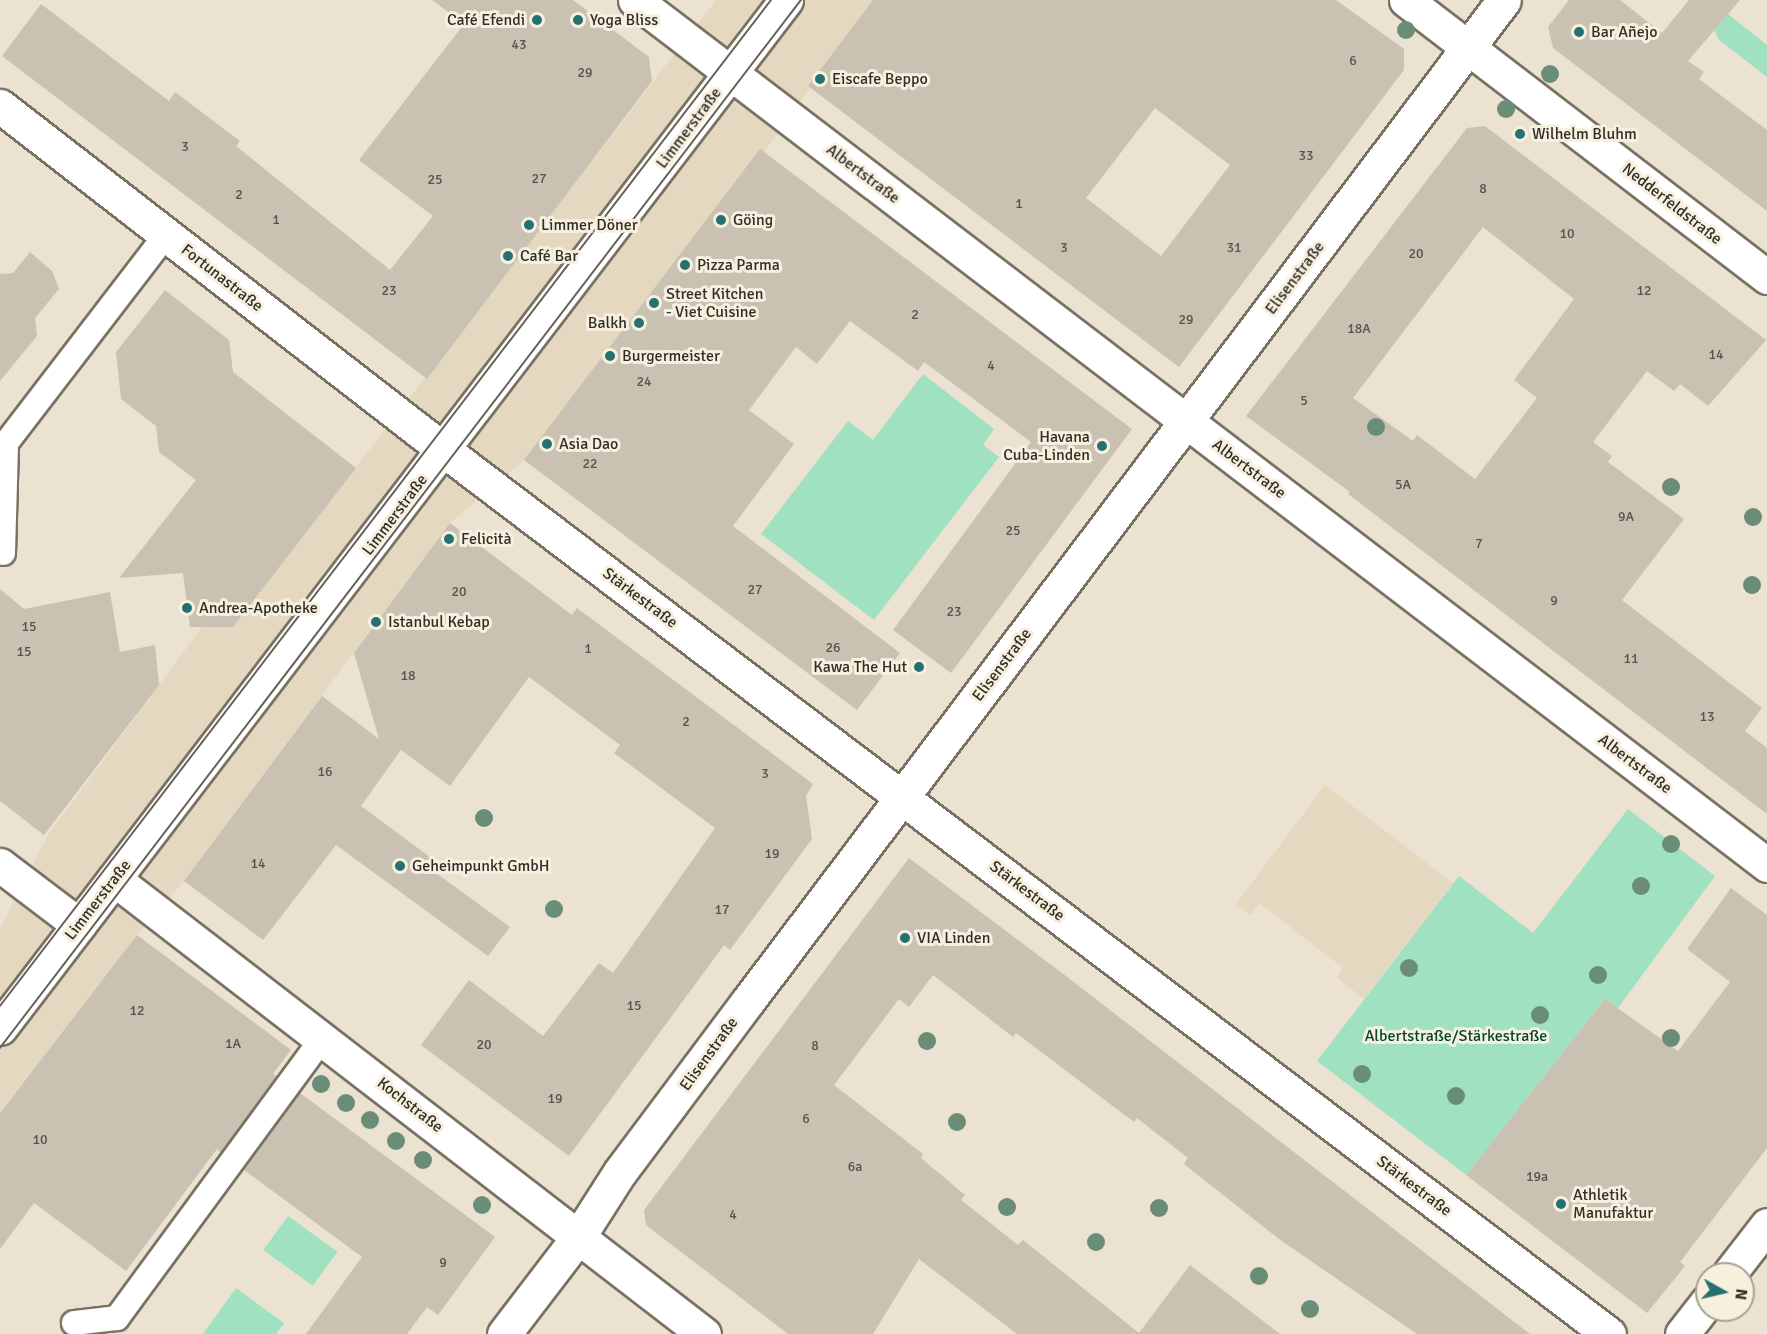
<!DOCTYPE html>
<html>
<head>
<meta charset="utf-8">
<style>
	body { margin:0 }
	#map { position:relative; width:1767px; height:1334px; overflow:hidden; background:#ebe2d2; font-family:Signika,sans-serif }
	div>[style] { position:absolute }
	.built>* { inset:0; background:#e4d8c0 }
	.green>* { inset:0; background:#a0e1c1; transform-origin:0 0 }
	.building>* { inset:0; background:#c9c1b1 }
	.roads { filter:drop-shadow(2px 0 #797263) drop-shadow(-2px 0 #797263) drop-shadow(0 2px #797263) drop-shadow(0 -2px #797263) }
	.lane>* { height:24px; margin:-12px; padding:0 12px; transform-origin:12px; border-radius:12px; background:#fff }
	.street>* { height:33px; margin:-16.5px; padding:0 16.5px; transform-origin:16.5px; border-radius:16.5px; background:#fff }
	.tram>* { height:1.5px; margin:-0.75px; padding:0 0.75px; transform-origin:0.75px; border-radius:0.75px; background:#68635a }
	.trees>* { width:18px; height:18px; margin:-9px; border-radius:50%; background:#6a8d78 }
	.dots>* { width:16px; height:16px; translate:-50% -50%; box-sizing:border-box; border:3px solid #f8f0df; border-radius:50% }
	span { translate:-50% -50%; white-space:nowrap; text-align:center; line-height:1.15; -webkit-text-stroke:6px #f8f0df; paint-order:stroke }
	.number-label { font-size:14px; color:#57534a }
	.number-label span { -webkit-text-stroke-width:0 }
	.poi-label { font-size:16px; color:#312e28 }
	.right { translate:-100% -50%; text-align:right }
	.left { translate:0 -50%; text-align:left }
	.street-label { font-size:16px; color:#312e28 }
	.park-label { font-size:16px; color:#00472f }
	.north { position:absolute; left:1695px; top:1262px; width:60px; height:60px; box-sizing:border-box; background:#f8f0df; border:2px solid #a8a296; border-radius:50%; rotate:98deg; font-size:16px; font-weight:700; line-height:24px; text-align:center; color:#312e28 }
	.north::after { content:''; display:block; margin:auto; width:21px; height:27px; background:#257071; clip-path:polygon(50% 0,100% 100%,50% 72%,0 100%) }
</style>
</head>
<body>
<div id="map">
	<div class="built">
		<div style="clip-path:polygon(716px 0,873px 0,768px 147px,524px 460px,450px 523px,184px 881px,137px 935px,0 1112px,0 929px,48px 835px,202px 627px,233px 627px)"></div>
		<div style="clip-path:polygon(1325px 785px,1453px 883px,1364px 999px,1337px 978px,1342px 967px,1259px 903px,1250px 915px,1236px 904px)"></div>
	</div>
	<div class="green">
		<div style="clip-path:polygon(1728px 14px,1767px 45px,1767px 77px,1719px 40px,1714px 30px)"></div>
		<div style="clip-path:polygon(923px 374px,994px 429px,983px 445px,999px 457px,874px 620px,761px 534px,848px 421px,873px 440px)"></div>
		<div style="clip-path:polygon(1628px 809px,1715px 876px,1618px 1008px,1605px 999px,1466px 1175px,1317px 1061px,1459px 876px,1533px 933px)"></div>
		<div style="left:288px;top:1216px;width:61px;height:42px;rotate:36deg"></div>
		<div style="clip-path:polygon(236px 1288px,284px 1323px,276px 1334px,203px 1334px)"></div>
	</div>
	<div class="building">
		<div style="clip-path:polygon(432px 0,573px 0,649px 57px,652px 81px,427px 379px,2px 56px,41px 4px,169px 101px,175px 92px,240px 141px,236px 146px,390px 270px,433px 216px,359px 160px,464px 24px)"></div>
		<div style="clip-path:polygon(evenodd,873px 0,1336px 0,1404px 49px,1404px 70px,1179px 367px,808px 86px,873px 0,1155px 108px,1230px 165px,1161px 256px,1086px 198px,1155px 108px)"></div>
		<div style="clip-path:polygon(1569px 0,1620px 0,1662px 33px,1689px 0,1740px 0,1688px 61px,1704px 72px,1699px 79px,1767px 130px,1767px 211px,1553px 48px,1548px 27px)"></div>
		<div style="clip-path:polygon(evenodd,1485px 126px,1766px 340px,1708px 406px,1680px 384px,1674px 391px,1647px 371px,1593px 442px,1612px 456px,1608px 462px,1684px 519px,1622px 600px,1762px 708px,1745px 731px,1767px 748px,1767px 814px,1348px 494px,1350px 492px,1246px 416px,1467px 128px,1485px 126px,1483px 227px,1574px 299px,1514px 380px,1537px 398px,1475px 479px,1417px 435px,1413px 441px,1353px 398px,1483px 227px)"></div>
		<div style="clip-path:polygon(760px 149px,1132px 429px,951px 673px,893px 630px,1031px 442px,924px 362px,918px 371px,850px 321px,817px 364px,796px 347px,749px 410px,794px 444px,733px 526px,900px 653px,857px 710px,524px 460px)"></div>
		<div style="clip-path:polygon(30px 252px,52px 271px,59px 289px,35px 318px,37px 336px,0 381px,0 274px,13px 273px)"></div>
		<div style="clip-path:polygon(165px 290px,229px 340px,233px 372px,356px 468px,233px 627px,190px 627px,183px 573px,119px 578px,196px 480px,159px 452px,156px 426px,121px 399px,116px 352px)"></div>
		<div style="clip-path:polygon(450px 523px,572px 615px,577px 608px,813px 784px,806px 796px,812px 839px,730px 950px,724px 945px,569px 1156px,421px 1045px,469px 980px,543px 1036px,599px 963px,613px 973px,715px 828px,614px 753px,620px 745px,529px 677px,450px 786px,401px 750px,361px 806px,438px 863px,432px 870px,510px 927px,488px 956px,336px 845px,263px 940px,184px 881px,322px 696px,379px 739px,354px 653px)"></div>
		<div style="clip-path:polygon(0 589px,24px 609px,110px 592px,120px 652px,155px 645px,159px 685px,44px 835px,0 801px)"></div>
		<div style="clip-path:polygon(909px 858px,1062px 973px,1530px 1334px,1417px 1334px,1279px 1239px,1184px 1164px,1188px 1158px,1137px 1118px,1134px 1122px,1016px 1033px,1013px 1037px,933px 975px,909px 1007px,899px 999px,834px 1085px,923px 1154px,921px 1158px,965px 1195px,961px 1200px,1018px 1245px,1023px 1240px,1139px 1333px,1190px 1265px,1280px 1334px,1017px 1334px,919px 1259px,873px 1334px,788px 1334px,646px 1225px,644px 1210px)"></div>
		<div style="clip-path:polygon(1731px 888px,1767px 915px,1767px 1148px,1680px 1262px,1685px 1266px,1647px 1313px,1466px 1175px,1605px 999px,1678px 1051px,1730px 982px,1687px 949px)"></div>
		<div style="clip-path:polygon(137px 935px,291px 1050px,273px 1074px,277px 1076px,221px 1153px,217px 1149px,126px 1271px,34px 1203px,0 1249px,0 1113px)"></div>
		<div style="clip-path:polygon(300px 1093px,495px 1237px,438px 1315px,427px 1307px,407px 1334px,306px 1334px,362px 1257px,244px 1170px)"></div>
	</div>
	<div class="roads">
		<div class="lane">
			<div style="left:0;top:451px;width:272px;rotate:-52.5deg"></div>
			<div style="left:3px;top:553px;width:107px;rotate:-88.4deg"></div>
			<div style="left:74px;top:1323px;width:43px;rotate:-6.6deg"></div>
			<div style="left:117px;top:1318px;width:348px;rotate:-53.7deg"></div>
		</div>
		<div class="street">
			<div style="left:635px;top:0;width:1425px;rotate:37.38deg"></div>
			<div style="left:1406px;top:0;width:455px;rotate:37.5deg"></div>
			<div style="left:0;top:106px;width:573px;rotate:37.77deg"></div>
			<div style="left:453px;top:457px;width:1451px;rotate:37.19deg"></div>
			<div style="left:0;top:865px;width:99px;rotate:37.2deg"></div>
			<div style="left:114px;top:879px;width:745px;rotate:37.64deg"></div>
			<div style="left:0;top:1028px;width:1294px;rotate:-52.6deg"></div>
			<div style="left:1729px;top:1274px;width:62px;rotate:-52.2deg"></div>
			<div style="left:504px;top:1334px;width:123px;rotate:-52.6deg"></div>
			<div style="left:579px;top:1236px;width:76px;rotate:-57.4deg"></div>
			<div style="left:620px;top:1172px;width:214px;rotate:-53.2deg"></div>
			<div style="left:748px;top:1001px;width:1254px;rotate:-52.94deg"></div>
			<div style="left:1682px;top:1334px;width:41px;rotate:-52deg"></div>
		</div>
	</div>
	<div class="tram">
		<div style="left:0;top:1006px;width:1267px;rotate:-52.53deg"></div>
		<div style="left:0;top:1048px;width:1319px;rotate:-52.61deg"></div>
	</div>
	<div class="trees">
		<div style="left:1406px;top:30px"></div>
		<div style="left:1550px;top:74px"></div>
		<div style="left:1506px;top:109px"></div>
		<div style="left:1376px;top:427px"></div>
		<div style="left:1671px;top:487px"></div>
		<div style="left:1753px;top:517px"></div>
		<div style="left:1752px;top:585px"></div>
		<div style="left:484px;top:818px"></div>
		<div style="left:1671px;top:844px"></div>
		<div style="left:1641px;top:886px"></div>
		<div style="left:554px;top:909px"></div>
		<div style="left:1409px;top:968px"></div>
		<div style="left:1598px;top:975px"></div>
		<div style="left:1540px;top:1015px"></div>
		<div style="left:1671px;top:1038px"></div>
		<div style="left:927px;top:1041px"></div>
		<div style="left:1362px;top:1074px"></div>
		<div style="left:321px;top:1084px"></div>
		<div style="left:1456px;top:1096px"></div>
		<div style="left:346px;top:1103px"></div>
		<div style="left:370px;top:1120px"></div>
		<div style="left:957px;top:1122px"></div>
		<div style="left:396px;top:1141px"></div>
		<div style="left:423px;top:1160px"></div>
		<div style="left:482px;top:1205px"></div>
		<div style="left:1007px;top:1207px"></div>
		<div style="left:1159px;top:1208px"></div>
		<div style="left:1096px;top:1242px"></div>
		<div style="left:1259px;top:1276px"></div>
		<div style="left:1310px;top:1309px"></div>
	</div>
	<div class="dots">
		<div style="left:537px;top:20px;background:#257071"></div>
		<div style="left:578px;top:20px;background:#257071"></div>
		<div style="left:1579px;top:32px;background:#257071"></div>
		<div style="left:820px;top:79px;background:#257071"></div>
		<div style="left:1520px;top:134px;background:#257071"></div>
		<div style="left:721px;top:220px;background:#257071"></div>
		<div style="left:529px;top:225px;background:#257071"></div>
		<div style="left:508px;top:256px;background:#257071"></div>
		<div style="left:685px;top:265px;background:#257071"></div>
		<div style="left:654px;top:303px;background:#257071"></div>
		<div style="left:639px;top:323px;background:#257071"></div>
		<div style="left:610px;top:356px;background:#257071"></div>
		<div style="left:547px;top:444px;background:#257071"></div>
		<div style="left:1102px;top:446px;background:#257071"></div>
		<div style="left:449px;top:539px;background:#257071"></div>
		<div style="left:187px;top:608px;background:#257071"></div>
		<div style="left:376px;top:622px;background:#257071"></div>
		<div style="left:919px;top:667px;background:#257071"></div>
		<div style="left:400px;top:866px;background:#257071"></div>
		<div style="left:905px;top:938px;background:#257071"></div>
		<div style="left:1561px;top:1204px;background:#257071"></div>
	</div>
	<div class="number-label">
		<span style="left:519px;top:45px">43</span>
		<span style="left:1353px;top:61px">6</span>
		<span style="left:585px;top:73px">29</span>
		<span style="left:185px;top:147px">3</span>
		<span style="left:1306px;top:156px">33</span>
		<span style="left:539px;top:179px">27</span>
		<span style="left:435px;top:180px">25</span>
		<span style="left:1483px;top:189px">8</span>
		<span style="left:239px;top:195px">2</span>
		<span style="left:1019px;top:204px">1</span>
		<span style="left:276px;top:220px">1</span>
		<span style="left:1567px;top:234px">10</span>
		<span style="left:1064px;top:248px">3</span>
		<span style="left:1234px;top:248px">31</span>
		<span style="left:1416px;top:254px">20</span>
		<span style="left:389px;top:291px">23</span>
		<span style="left:1644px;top:291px">12</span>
		<span style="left:915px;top:315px">2</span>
		<span style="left:1186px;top:320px">29</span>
		<span style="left:1359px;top:329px">18A</span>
		<span style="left:1716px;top:355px">14</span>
		<span style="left:991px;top:366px">4</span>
		<span style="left:644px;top:382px">24</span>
		<span style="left:1304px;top:401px">5</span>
		<span style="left:590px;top:464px">22</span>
		<span style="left:1403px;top:485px">5A</span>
		<span style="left:1626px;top:517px">9A</span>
		<span style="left:1013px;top:531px">25</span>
		<span style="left:1479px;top:544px">7</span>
		<span style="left:755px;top:590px">27</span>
		<span style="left:459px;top:592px">20</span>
		<span style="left:1554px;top:601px">9</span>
		<span style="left:954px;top:612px">23</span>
		<span style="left:29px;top:627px">15</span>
		<span style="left:833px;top:648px">26</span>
		<span style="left:588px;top:649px">1</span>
		<span style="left:24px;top:652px">15</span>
		<span style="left:1631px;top:659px">11</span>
		<span style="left:408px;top:676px">18</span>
		<span style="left:1707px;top:717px">13</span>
		<span style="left:686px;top:722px">2</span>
		<span style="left:325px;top:772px">16</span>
		<span style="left:765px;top:774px">3</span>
		<span style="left:772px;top:854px">19</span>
		<span style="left:258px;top:864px">14</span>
		<span style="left:722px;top:910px">17</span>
		<span style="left:634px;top:1006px">15</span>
		<span style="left:137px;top:1011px">12</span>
		<span style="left:233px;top:1044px">1A</span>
		<span style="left:484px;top:1045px">20</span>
		<span style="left:815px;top:1046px">8</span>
		<span style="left:555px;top:1099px">19</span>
		<span style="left:806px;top:1119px">6</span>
		<span style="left:40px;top:1140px">10</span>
		<span style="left:855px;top:1167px">6a</span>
		<span style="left:1537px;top:1177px">19a</span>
		<span style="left:733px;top:1215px">4</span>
		<span style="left:443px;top:1263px">9</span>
	</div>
	<div class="poi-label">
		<span class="right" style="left:525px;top:20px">Café Efendi</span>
		<span class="left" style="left:590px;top:20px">Yoga Bliss</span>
		<span class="left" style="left:1591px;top:32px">Bar Añejo</span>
		<span class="left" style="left:832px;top:79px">Eiscafe Beppo</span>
		<span class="left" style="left:1532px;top:134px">Wilhelm Bluhm</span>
		<span class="left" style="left:733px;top:220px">Göing</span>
		<span class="left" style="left:541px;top:225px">Limmer Döner</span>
		<span class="left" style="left:520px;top:256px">Café Bar</span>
		<span class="left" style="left:697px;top:265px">Pizza Parma</span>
		<span class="left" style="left:666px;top:303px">Street Kitchen<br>- Viet Cuisine</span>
		<span class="right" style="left:627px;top:323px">Balkh</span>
		<span class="left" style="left:622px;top:356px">Burgermeister</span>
		<span class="right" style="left:1090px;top:446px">Havana<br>Cuba-Linden</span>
		<span class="left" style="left:559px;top:444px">Asia Dao</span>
		<span class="left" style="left:461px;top:539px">Felicità</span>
		<span class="left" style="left:199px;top:608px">Andrea-Apotheke</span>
		<span class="left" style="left:388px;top:622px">Istanbul Kebap</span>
		<span class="right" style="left:907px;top:667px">Kawa The Hut</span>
		<span class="left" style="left:412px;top:866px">Geheimpunkt GmbH</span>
		<span class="left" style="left:917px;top:938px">VIA Linden</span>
		<span class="left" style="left:1573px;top:1204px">Athletik<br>Manufaktur</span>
	</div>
	<div class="street-label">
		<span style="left:689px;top:128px;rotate:-53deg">Limmerstraße</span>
		<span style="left:863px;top:174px;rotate:37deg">Albertstraße</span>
		<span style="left:1672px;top:204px;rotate:38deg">Nedderfeldstraße</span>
		<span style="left:222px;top:278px;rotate:38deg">Fortunastraße</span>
		<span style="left:1295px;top:278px;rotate:-53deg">Elisenstraße</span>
		<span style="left:1249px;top:469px;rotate:37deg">Albertstraße</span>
		<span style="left:395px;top:515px;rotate:-53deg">Limmerstraße</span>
		<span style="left:640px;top:598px;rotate:37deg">Stärkestraße</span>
		<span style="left:1002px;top:665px;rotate:-53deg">Elisenstraße</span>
		<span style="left:1635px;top:764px;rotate:37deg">Albertstraße</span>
		<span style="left:1027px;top:891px;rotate:37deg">Stärkestraße</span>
		<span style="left:98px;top:900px;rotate:-52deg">Limmerstraße</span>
		<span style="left:709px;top:1054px;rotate:-54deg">Elisenstraße</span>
		<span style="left:410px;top:1105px;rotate:38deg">Kochstraße</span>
		<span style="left:1414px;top:1186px;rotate:37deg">Stärkestraße</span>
	</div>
	<div class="park-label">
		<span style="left:1456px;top:1036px">Albertstraße/Stärkestraße</span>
	</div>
	<div class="north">N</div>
</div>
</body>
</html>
